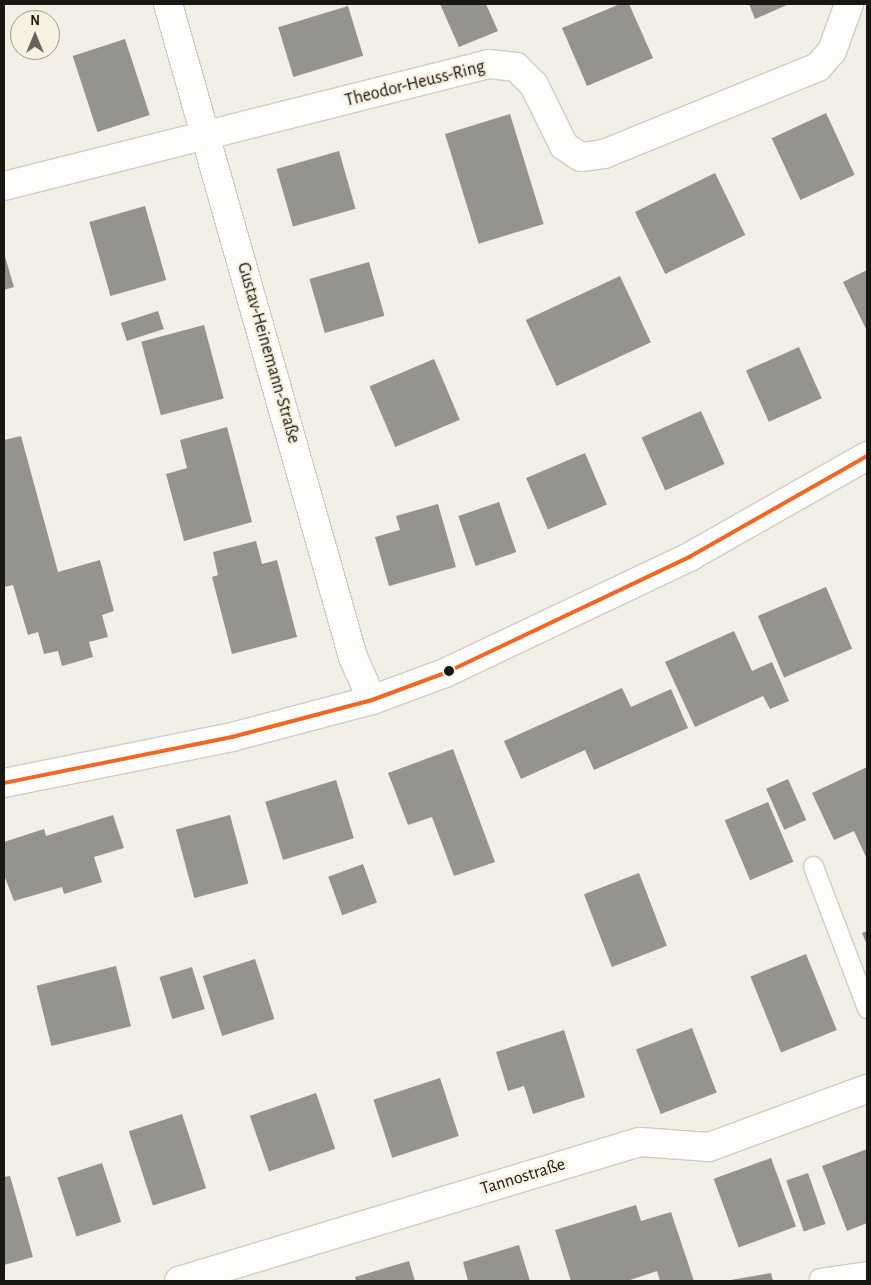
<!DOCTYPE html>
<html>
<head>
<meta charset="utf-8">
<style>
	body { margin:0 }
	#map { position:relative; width:871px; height:1285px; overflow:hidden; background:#f2efe7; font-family:"Alegreya Sans",sans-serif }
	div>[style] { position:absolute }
	.building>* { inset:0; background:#95938d; transform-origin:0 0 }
	.roads { filter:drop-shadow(1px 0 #cfccc6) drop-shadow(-1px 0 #cfccc6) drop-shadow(0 1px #cfccc6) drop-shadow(0 -1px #cfccc6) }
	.service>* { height:19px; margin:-9.5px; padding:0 9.5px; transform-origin:9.5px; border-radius:9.5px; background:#fdfdfb }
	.minor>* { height:28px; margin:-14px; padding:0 14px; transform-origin:14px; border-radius:14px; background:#fdfdfb }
	.tertiary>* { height:28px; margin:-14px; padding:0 14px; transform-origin:14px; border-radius:14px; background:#fdfdfb }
	.bus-1>* { height:4px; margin:-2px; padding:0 2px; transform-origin:2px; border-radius:2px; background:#f26522 }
	.dots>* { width:14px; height:14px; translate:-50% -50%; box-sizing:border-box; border:2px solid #f7f1e2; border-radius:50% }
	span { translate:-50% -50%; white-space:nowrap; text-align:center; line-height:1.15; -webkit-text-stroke:5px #f7f1e2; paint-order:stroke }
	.street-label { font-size:18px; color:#191712 }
	.frame { position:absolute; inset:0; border:5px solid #191712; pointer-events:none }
	.north { position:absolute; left:10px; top:10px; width:50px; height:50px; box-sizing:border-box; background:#f7f1e2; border:1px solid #9e9a8f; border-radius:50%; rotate:0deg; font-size:14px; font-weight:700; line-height:20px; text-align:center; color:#191712 }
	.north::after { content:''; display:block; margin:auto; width:18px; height:22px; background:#65635d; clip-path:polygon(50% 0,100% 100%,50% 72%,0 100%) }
</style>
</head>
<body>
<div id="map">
	<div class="building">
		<div style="clip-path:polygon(440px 4px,486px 4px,498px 31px,459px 47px)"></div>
		<div style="clip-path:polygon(620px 4px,629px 4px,653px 58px,587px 86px,562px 28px)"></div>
		<div style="clip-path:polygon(749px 4px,789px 4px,755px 19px)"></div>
		<div style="left:348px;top:6px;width:52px;height:73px;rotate:73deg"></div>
		<div style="left:125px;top:39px;width:80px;height:55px;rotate:72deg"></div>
		<div style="left:826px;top:113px;width:68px;height:60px;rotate:65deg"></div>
		<div style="left:510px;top:114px;width:115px;height:68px;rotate:73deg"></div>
		<div style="left:339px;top:151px;width:60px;height:65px;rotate:74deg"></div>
		<div style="left:715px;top:173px;width:69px;height:89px;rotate:64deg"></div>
		<div style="left:145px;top:206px;width:77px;height:58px;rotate:74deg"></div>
		<div style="clip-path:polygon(4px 253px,14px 287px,4px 290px)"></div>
		<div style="left:369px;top:262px;width:56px;height:62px;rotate:74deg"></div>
		<div style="clip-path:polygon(867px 270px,867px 331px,843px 282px)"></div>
		<div style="left:620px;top:276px;width:73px;height:104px;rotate:65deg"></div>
		<div style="left:158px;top:311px;width:19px;height:39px;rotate:72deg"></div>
		<div style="left:204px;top:325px;width:76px;height:65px;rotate:75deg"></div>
		<div style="left:799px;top:347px;width:56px;height:58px;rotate:66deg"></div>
		<div style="left:434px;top:359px;width:66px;height:70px;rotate:67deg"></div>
		<div style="left:701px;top:411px;width:58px;height:65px;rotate:66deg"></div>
		<div style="clip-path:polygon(227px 427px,252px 522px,184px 541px,166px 474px,187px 468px,180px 440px)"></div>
		<div style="clip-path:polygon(21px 436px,58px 572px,100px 560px,114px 611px,102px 615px,108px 637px,89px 642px,93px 657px,62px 666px,58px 651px,44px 654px,38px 632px,28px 635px,13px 585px,4px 587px,4px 440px)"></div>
		<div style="left:585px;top:453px;width:56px;height:64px;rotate:67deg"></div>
		<div style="left:499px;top:502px;width:53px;height:43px;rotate:71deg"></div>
		<div style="clip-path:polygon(438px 504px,456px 567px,389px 586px,375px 537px,400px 530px,396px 516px)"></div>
		<div style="clip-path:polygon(256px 541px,262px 564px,277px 560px,297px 637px,232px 654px,212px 577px,218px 575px,213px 552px)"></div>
		<div style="left:826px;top:587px;width:67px;height:74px;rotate:67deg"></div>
		<div style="clip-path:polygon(734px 631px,752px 671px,772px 662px,789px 701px,770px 709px,763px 696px,695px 727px,665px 662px)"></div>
		<div style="clip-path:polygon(622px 688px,631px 707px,671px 689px,688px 728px,594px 770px,585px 750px,521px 779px,504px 741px)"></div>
		<div style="clip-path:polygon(453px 749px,495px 862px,454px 876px,432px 817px,408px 825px,388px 773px)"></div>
		<div style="clip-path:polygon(867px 767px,867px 856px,866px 857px,854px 831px,834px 840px,812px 793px)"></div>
		<div style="left:788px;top:779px;width:45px;height:24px;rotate:66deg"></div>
		<div style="left:336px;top:780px;width:61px;height:74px;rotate:73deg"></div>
		<div style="left:768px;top:802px;width:65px;height:47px;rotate:67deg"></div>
		<div style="clip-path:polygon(113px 815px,124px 848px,94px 857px,102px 882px,64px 894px,62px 887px,14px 901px,4px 875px,4px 842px,44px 829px,46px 836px)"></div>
		<div style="left:230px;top:815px;width:71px;height:56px;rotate:75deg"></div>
		<div style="left:363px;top:864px;width:41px;height:37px;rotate:70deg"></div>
		<div style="left:639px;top:873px;width:78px;height:59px;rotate:69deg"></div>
		<div style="clip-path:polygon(867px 931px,867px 945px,862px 933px)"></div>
		<div style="left:806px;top:954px;width:82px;height:60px;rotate:68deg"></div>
		<div style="left:255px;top:959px;width:63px;height:55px;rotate:72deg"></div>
		<div style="left:116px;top:966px;width:62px;height:82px;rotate:76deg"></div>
		<div style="left:192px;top:967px;width:44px;height:34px;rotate:73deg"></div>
		<div style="left:692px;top:1028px;width:69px;height:60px;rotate:69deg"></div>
		<div style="clip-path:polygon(564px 1030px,585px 1097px,533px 1114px,524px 1086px,508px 1091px,496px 1052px)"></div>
		<div style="left:440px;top:1078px;width:61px;height:70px;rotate:72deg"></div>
		<div style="left:316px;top:1093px;width:59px;height:70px;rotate:71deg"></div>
		<div style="left:182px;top:1114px;width:78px;height:56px;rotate:72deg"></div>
		<div style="clip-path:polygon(867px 1149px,867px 1223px,847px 1231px,822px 1166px)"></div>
		<div style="left:771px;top:1158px;width:73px;height:61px;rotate:70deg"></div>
		<div style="left:102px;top:1163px;width:62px;height:47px;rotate:72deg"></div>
		<div style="left:808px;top:1173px;width:54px;height:23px;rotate:71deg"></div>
		<div style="clip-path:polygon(10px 1176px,33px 1257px,4px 1265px,4px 1177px)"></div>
		<div style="clip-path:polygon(636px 1205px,641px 1221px,671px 1212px,694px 1281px,660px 1281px,657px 1271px,627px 1281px,571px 1281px,555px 1230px)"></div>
		<div style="clip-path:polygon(519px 1245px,530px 1281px,468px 1281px,463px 1262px)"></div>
		<div style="clip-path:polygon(409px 1261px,415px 1281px,356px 1281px,355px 1277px)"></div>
		<div style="clip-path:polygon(771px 1273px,773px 1281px,731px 1281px,731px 1280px)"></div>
	</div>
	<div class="roads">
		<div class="service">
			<div style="left:813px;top:866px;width:152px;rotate:69.2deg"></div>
			<div style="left:819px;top:1278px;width:49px;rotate:-8.3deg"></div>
		</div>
		<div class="minor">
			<div style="left:168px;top:4px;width:679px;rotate:74.18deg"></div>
			<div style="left:353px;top:657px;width:47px;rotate:66.2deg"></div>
			<div style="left:4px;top:186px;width:500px;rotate:-14.12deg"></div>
			<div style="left:489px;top:64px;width:27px;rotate:6deg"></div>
			<div style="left:516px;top:67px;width:25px;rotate:45deg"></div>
			<div style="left:534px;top:85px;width:68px;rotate:63.8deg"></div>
			<div style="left:564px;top:146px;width:20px;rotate:33deg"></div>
			<div style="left:581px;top:157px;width:23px;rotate:-7deg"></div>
			<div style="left:604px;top:154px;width:231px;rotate:-22.1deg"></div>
			<div style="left:818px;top:67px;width:21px;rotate:-49deg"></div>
			<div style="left:832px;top:51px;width:50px;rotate:-70.1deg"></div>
			<div style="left:179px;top:1281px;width:481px;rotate:-16.8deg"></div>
			<div style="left:640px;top:1142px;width:69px;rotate:4.1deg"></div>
			<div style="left:709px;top:1147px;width:168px;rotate:-20.2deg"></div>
		</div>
		<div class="tertiary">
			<div style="left:4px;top:783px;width:233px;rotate:-11.4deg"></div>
			<div style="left:232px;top:737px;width:145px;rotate:-14.8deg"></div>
			<div style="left:372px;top:700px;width:78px;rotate:-20.3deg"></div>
			<div style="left:445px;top:673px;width:272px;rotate:-25.4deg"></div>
			<div style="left:691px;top:556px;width:202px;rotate:-29.6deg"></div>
		</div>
	</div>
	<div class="bus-1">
		<div style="left:4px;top:783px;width:233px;rotate:-11.4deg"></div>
		<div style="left:232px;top:737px;width:145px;rotate:-14.8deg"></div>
		<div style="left:372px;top:700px;width:78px;rotate:-20.3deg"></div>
		<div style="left:445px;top:673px;width:272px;rotate:-25.4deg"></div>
		<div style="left:691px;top:556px;width:202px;rotate:-29.6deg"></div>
	</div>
	<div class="dots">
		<div style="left:449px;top:671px;background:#191712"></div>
	</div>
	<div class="street-label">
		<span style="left:415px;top:84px;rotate:-14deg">Theodor-Heuss-Ring</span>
		<span style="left:268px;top:353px;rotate:74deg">Gustav-Heinemann-Straße</span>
		<span style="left:523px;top:1177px;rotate:-17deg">Tannostraße</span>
	</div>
	<div class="frame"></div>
	<div class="north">N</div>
</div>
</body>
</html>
